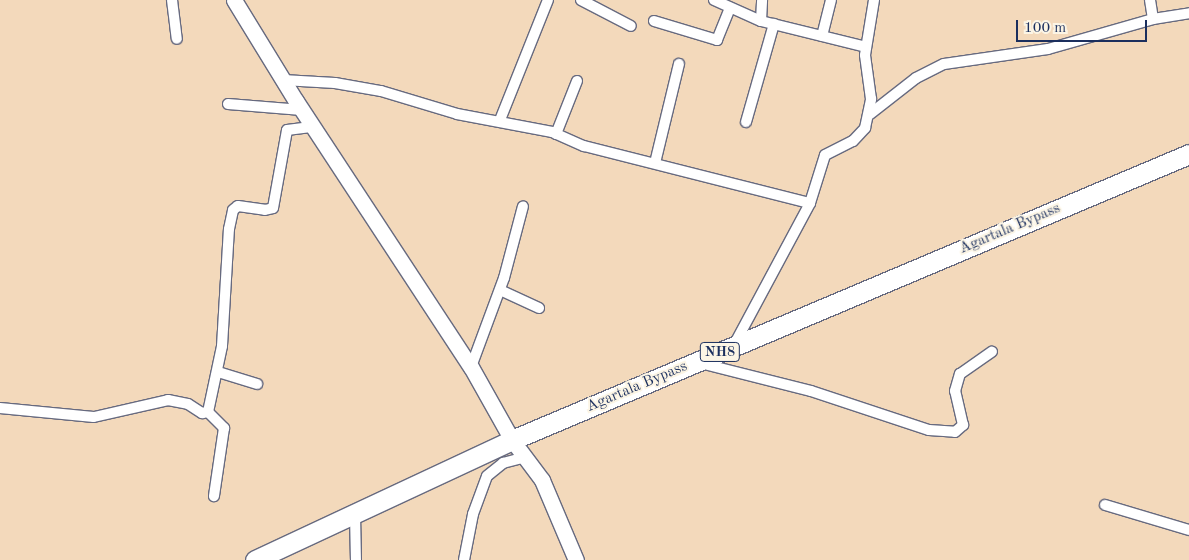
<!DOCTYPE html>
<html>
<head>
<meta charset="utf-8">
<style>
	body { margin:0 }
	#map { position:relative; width:1189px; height:560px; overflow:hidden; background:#f3d9bb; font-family:"Old Standard TT",serif }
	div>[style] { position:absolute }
	.roads { filter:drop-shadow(1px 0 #676a7f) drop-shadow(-1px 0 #676a7f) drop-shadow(0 1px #676a7f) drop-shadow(0 -1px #676a7f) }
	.street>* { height:10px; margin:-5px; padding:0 5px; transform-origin:5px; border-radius:5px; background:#fff }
	.secondary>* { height:15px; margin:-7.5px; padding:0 7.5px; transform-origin:7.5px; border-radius:7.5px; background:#fff }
	.highway>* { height:19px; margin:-9.5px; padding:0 9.5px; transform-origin:9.5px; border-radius:9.5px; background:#fff }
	span { translate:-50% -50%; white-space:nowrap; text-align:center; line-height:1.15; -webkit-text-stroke:4px #fcf5e5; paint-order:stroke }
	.shield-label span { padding:1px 4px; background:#fcf5e5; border:1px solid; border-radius:4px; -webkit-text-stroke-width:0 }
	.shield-label { font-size:14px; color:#1b2f5e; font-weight:700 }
	.street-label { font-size:15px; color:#1b2f5e }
	.scale { position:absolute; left:1016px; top:20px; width:131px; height:22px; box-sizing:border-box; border:2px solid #1b2f5e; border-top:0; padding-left:6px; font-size:15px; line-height:18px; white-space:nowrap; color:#1b2f5e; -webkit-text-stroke:4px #fcf5e5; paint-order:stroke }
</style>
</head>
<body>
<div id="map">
	<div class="roads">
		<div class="street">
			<div style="left:172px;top:0;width:39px;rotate:83deg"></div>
			<div style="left:581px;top:0;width:56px;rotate:27.5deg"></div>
			<div style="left:714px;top:0;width:51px;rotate:24.1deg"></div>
			<div style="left:761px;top:21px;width:108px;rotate:13.9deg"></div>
			<div style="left:1150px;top:0;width:19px;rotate:81deg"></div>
			<div style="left:654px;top:21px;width:66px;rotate:16.8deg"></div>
			<div style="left:717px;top:40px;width:35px;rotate:-68deg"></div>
			<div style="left:761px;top:21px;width:21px;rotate:-87deg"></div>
			<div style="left:822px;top:36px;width:37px;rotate:-76deg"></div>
			<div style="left:283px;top:80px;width:52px;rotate:3.3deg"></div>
			<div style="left:335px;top:83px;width:47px;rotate:9.9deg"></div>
			<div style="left:381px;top:91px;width:79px;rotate:16.8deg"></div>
			<div style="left:457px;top:114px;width:97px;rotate:10.7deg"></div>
			<div style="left:552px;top:132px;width:35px;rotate:24deg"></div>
			<div style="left:584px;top:146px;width:233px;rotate:14.2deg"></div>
			<div style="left:228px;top:104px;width:74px;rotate:4.6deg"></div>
			<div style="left:870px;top:114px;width:58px;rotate:-38deg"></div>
			<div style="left:916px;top:78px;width:31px;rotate:-27deg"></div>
			<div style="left:944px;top:64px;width:105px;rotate:-8.2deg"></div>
			<div style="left:1048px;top:49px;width:109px;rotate:-15.9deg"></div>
			<div style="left:1153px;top:19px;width:36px;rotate:-9deg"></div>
			<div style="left:500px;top:120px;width:129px;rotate:-68.2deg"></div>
			<div style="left:746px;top:122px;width:102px;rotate:-74.1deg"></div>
			<div style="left:556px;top:134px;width:57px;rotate:-68.4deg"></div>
			<div style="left:655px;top:163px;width:102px;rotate:-76.4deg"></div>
			<div style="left:500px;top:290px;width:43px;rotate:24.8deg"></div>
			<div style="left:734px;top:345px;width:161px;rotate:-61.8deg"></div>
			<div style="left:810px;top:203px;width:50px;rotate:-72.6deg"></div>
			<div style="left:825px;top:155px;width:31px;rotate:-27deg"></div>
			<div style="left:853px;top:141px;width:18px;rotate:-47deg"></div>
			<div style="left:865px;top:128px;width:30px;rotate:-78deg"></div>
			<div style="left:871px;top:99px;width:44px;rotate:-97.8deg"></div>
			<div style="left:865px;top:55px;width:56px;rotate:-80.7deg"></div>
			<div style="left:700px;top:363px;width:114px;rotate:14.2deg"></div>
			<div style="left:811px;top:391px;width:124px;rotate:18.3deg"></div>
			<div style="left:929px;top:430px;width:26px;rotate:4deg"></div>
			<div style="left:955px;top:432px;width:11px;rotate:-41deg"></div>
			<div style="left:963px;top:425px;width:35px;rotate:-103deg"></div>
			<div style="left:955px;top:391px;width:18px;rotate:-74deg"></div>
			<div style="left:960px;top:374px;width:39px;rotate:-35deg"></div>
			<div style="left:471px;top:367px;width:95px;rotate:-69.7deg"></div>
			<div style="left:504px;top:278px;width:74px;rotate:-75.2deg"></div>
			<div style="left:218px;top:372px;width:41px;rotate:17.1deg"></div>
			<div style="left:0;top:408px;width:94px;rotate:5.5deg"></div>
			<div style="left:94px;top:417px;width:76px;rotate:-12.9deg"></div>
			<div style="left:168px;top:400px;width:20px;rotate:11deg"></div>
			<div style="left:188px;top:404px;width:17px;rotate:33deg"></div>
			<div style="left:202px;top:413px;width:6px;rotate:-9deg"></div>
			<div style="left:208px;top:412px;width:67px;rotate:-78deg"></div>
			<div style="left:222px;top:346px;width:117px;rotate:-86.6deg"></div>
			<div style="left:229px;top:229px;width:19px;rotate:-78deg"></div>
			<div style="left:233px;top:210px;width:6px;rotate:-39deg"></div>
			<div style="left:238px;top:206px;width:27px;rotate:8deg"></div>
			<div style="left:265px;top:210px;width:8px;rotate:-14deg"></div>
			<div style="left:273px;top:208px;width:79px;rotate:-79.8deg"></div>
			<div style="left:287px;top:130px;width:26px;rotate:-7deg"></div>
			<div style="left:208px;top:412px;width:23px;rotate:45deg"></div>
			<div style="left:224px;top:428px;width:69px;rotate:98.4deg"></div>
			<div style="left:1105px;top:505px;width:88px;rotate:16.6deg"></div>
			<div style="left:355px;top:514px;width:46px;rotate:88.8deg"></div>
			<div style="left:464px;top:560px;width:47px;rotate:-78.9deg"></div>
			<div style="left:473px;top:514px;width:40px;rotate:-69.8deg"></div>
			<div style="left:487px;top:476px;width:21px;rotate:-39deg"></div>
			<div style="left:503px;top:463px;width:23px;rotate:-15deg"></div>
		</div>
		<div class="secondary">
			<div style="left:234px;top:0;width:119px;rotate:58.5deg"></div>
			<div style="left:296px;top:101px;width:318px;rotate:56.7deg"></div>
			<div style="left:471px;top:367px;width:84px;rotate:60.7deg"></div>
			<div style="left:512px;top:440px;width:50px;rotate:53.1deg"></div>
			<div style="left:542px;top:480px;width:87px;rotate:67deg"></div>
		</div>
		<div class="highway">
			<div style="left:255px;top:560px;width:284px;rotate:-25deg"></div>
			<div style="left:512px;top:440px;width:735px;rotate:-22.9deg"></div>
		</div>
	</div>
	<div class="shield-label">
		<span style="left:720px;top:352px">NH8</span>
	</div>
	<div class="street-label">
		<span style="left:1010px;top:229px;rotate:-23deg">Agartala Bypass</span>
		<span style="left:637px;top:387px;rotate:-23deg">Agartala Bypass</span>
	</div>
	<div class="scale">100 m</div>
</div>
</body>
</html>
